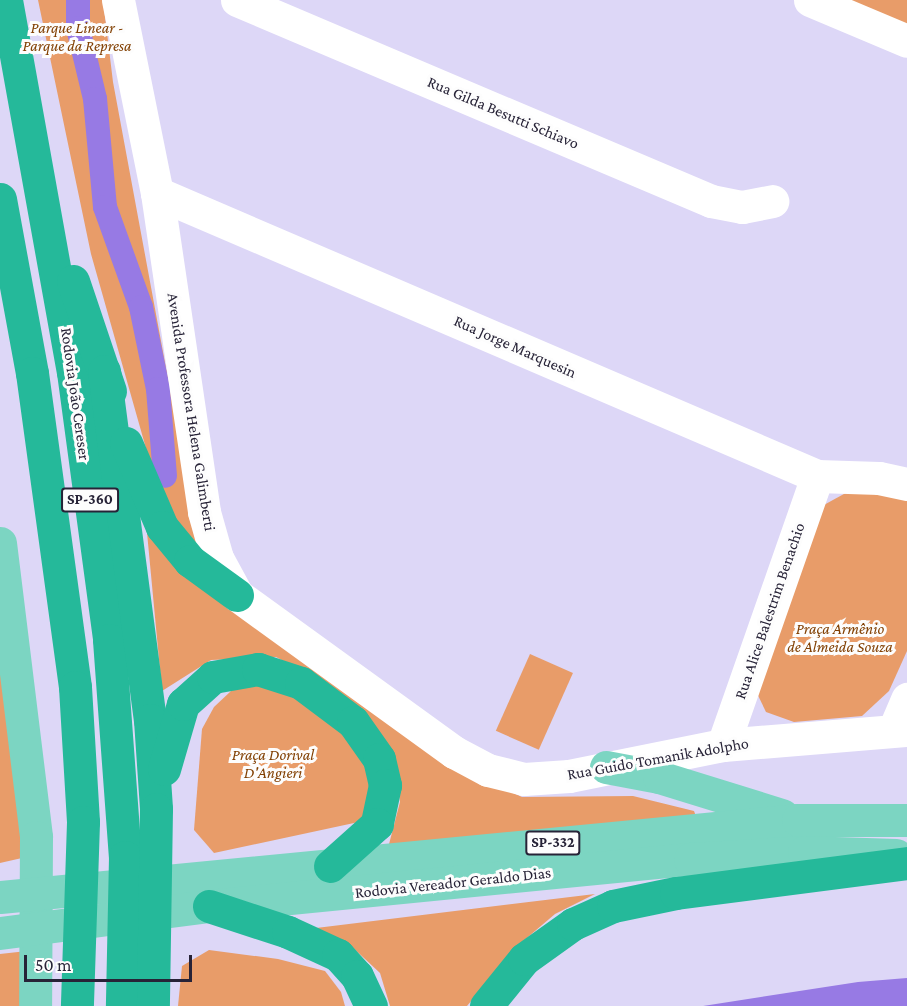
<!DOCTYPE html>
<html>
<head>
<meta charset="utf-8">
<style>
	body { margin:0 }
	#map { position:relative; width:907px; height:1006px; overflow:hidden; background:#ddd7f7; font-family:"Crimson Pro",serif }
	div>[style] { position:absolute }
	.green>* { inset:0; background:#e89c69; transform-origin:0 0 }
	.water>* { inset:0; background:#977ae4 }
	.canal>* { height:24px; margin:-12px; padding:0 12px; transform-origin:12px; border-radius:12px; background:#977ae4 }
	.minor>* { height:33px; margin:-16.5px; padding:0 16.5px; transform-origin:16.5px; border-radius:16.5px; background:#fff }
	.major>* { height:33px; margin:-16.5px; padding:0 16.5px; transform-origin:16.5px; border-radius:16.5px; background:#7cd5c2 }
	.highway>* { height:33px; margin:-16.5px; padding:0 16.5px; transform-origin:16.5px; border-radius:16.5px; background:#25b99a }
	span { translate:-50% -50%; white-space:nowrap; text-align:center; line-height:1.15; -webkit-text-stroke:6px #fdfdfd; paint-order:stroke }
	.shield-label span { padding:2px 4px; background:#fdfdfd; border:2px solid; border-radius:4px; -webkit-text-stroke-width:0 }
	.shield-label { font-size:15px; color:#272337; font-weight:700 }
	.park-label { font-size:16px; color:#824003; font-style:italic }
	.street-label { font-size:16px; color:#272337 }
	.scale { position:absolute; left:24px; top:955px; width:168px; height:27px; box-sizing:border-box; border:3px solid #272337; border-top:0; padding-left:8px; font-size:18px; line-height:21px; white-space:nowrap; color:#272337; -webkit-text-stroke:4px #fdfdfd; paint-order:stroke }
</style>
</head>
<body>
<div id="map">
	<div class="green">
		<div style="clip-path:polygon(38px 0,103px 0,113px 82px,199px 546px,164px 512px,91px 254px)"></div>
		<div style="clip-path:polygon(818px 0,907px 0,907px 36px)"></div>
		<div style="clip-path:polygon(853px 489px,907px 496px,907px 651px,889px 691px,862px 716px,794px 722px,766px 712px,752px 683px,822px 506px)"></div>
		<div style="clip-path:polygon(146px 522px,463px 771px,522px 797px,633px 796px,694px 811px,697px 819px,388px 848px,400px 802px,395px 758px,323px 682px,276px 657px,211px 660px,162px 691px)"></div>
		<div style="clip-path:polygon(0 581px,22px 858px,0 863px)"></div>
		<div style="left:530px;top:654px;width:47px;height:84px;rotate:24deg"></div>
		<div style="clip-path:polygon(255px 681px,282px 686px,372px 749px,368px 820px,214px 853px,194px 830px,202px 729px,214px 707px,231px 691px)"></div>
		<div style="clip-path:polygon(595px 894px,555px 914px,515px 948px,467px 1006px,390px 1006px,380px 973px,349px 944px,308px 929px)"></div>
		<div style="clip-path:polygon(36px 950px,30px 1006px,0 1006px,0 954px)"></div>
		<div style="clip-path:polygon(209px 950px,278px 959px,325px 971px,341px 992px,345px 1006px,178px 1006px,182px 966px)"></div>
	</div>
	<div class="water">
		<div style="clip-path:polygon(907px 978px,907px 1006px,703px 1006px,858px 982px)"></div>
	</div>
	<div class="canal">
		<div style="left:78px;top:0;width:28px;rotate:90deg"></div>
		<div style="left:78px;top:28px;width:73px;rotate:76.5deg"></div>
		<div style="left:95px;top:99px;width:108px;rotate:84.7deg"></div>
		<div style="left:105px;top:207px;width:106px;rotate:70.2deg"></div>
		<div style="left:141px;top:307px;width:84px;rotate:78.3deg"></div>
		<div style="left:158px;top:389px;width:87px;rotate:85.4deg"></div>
	</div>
	<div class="minor">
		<div style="left:118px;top:0;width:197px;rotate:78.6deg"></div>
		<div style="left:157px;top:193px;width:322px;rotate:81.6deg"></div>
		<div style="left:204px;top:512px;width:48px;rotate:74.2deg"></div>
		<div style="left:217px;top:558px;width:42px;rotate:61.6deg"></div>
		<div style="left:237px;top:595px;width:268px;rotate:35.9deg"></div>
		<div style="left:454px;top:752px;width:38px;rotate:28deg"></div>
		<div style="left:488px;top:770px;width:37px;rotate:14deg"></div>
		<div style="left:524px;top:779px;width:45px;rotate:-3.8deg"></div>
		<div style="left:569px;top:776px;width:157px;rotate:-11.4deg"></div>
		<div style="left:723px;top:745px;width:185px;rotate:-4.7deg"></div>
		<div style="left:237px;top:0;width:515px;rotate:22.98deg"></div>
		<div style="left:711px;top:201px;width:32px;rotate:11deg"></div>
		<div style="left:742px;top:207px;width:31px;rotate:-11deg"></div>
		<div style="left:810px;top:0;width:105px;rotate:22.9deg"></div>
		<div style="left:157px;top:193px;width:718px;rotate:23.21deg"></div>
		<div style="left:817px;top:476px;width:62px;rotate:1.8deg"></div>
		<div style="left:879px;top:478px;width:29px;rotate:12deg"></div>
		<div style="left:894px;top:730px;width:34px;rotate:-67deg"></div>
		<div style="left:723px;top:745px;width:285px;rotate:-70.7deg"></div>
	</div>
	<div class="major">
		<div style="left:0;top:543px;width:296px;rotate:83deg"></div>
		<div style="left:36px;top:837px;width:169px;rotate:90.3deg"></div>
		<div style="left:606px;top:767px;width:54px;rotate:10.7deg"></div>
		<div style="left:659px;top:777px;width:129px;rotate:17.2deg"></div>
		<div style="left:0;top:897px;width:802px;rotate:-5.51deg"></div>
		<div style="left:798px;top:820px;width:109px"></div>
		<div style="left:0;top:933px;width:211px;rotate:-7.4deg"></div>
		<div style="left:209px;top:906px;width:483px;rotate:-5.6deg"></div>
		<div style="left:690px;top:859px;width:114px;rotate:-3.5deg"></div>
		<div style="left:804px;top:852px;width:92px;rotate:1.9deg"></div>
	</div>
	<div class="highway">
		<div style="left:6px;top:0;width:378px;rotate:79.8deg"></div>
		<div style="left:73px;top:372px;width:270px;rotate:82.3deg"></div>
		<div style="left:109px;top:640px;width:218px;rotate:85.8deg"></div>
		<div style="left:125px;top:857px;width:149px;rotate:91.2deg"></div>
		<div style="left:0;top:199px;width:177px;rotate:79.6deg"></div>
		<div style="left:32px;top:373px;width:317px;rotate:82.2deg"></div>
		<div style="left:75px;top:687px;width:135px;rotate:86.6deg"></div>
		<div style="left:83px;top:822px;width:184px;rotate:91.9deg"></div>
		<div style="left:73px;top:281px;width:116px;rotate:71.4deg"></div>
		<div style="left:104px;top:371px;width:352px;rotate:82.5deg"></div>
		<div style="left:150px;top:720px;width:89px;rotate:86.1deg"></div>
		<div style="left:156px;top:809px;width:197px;rotate:90.9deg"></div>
		<div style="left:126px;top:443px;width:91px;rotate:66.8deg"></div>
		<div style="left:162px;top:527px;width:44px;rotate:50.5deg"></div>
		<div style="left:190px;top:561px;width:58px;rotate:35.9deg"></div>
		<div style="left:164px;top:769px;width:68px;rotate:-73.7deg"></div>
		<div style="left:183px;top:704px;width:40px;rotate:-42deg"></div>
		<div style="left:213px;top:677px;width:46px;rotate:-10.1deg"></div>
		<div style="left:258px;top:669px;width:45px;rotate:18deg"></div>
		<div style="left:301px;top:683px;width:65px;rotate:36.9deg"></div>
		<div style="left:353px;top:722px;width:45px;rotate:54.9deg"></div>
		<div style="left:379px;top:759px;width:27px;rotate:77deg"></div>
		<div style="left:385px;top:785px;width:40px;rotate:102deg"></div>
		<div style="left:377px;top:824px;width:63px;rotate:138.2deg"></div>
		<div style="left:209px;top:906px;width:83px;rotate:18.2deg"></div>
		<div style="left:288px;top:932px;width:55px;rotate:24.7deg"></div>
		<div style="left:338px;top:955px;width:28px;rotate:48deg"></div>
		<div style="left:357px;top:976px;width:33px;rotate:65deg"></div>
		<div style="left:486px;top:1006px;width:60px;rotate:-51deg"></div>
		<div style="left:524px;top:959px;width:60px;rotate:-35.5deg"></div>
		<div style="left:573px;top:924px;width:44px;rotate:-24.2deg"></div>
		<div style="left:613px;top:906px;width:64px;rotate:-11.7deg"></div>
		<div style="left:676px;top:893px;width:233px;rotate:-7.4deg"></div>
	</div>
	<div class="shield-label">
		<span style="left:90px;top:500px">SP-360</span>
		<span style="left:553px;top:843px">SP-332</span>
	</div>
	<div class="park-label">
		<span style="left:77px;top:37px">Parque Linear -<br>Parque da Represa</span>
		<span style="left:840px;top:638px">Praça Armênio<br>de Almeida Souza</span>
		<span style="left:273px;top:764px">Praça Dorival<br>D'Angieri</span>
	</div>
	<div class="street-label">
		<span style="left:503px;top:113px;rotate:23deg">Rua Gilda Besutti Schiavo</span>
		<span style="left:515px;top:347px;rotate:24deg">Rua Jorge Marquesin</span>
		<span style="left:75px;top:394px;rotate:82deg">Rodovia João Cereser</span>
		<span style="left:191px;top:412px;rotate:81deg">Avenida Professora Helena Galimberti</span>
		<span style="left:770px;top:611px;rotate:-71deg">Rua Alice Balestrim Benachio</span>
		<span style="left:658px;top:759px;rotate:-10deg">Rua Guido Tomanik Adolpho</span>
		<span style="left:453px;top:883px;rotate:-6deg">Rodovia Vereador Geraldo Dias</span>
	</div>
	<div class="scale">50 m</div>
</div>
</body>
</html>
